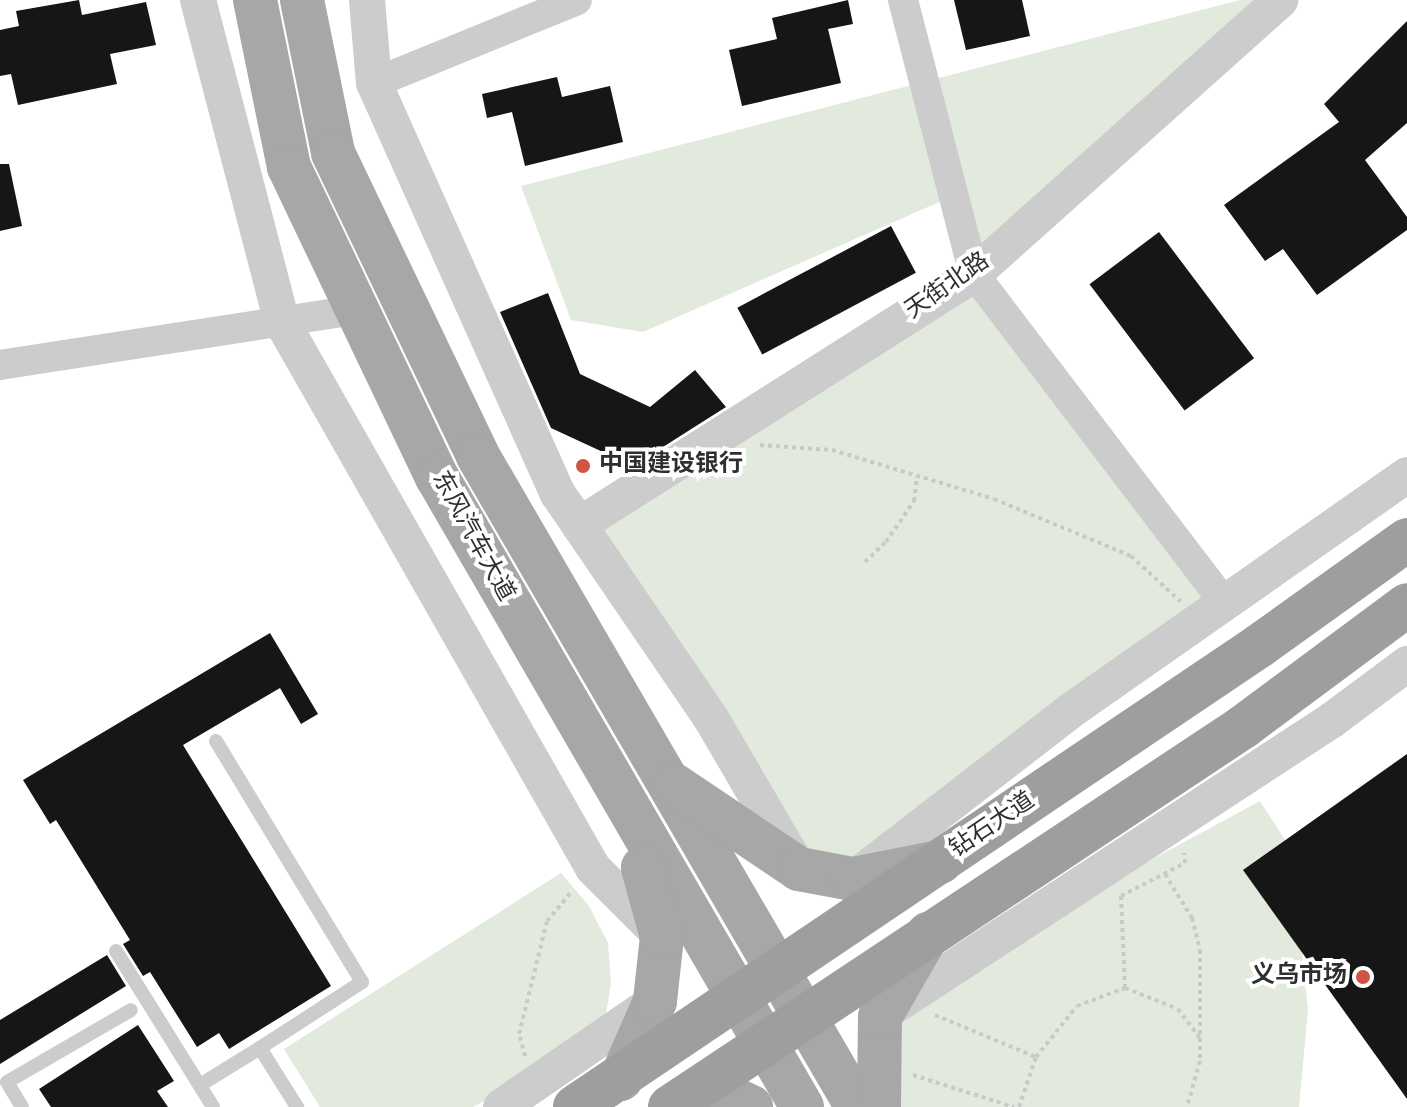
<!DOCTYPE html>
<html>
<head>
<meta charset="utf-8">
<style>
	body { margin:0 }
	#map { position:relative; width:1407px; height:1107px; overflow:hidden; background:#fff; font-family:Overpass,"Noto Sans SC",sans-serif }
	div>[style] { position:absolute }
	.green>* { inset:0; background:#e2eade }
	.building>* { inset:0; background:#161616; transform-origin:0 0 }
	.path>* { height:4px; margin-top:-2px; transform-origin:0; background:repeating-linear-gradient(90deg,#c9c9c9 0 4px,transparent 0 8px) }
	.service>* { height:14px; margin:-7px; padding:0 7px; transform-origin:7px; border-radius:7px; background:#ccc }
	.minor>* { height:30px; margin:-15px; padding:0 15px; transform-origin:15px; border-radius:15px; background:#ccc }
	.tertiary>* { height:36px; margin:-18px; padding:0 18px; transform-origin:18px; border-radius:18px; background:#ccc }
	.primary>* { height:44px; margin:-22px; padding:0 22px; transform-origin:22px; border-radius:22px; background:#a7a7a7 }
	.trunk>* { height:44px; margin:-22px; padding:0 22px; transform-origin:22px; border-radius:22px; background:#9e9e9e }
	.dots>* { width:22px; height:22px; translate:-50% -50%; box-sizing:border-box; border:4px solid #fff; border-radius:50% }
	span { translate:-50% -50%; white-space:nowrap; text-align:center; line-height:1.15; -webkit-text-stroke:8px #fff; paint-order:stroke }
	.street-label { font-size:24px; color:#2f2f2f }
	.poi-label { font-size:24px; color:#2f2f2f; font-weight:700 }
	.left { translate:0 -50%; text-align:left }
	.right { translate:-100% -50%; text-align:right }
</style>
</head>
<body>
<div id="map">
	<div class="green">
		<div style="clip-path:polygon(1240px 0,1280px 0,974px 274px,1223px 601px,853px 879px,799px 869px,579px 525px,973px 274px,953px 196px,643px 332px,571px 320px,521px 186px)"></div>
		<div style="clip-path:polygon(1260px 801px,1291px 849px,1308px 1010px,1299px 1107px,886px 1107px,880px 1017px,931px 979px)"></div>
		<div style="clip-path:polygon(561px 873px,589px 906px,608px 943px,611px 984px,602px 1038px,473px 1107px,320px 1107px,284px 1049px)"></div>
	</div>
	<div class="building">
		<div style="clip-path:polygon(79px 0,82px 15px,146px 2px,156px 45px,110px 54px,117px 84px,18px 105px,11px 74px,0 76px,0 30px,19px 26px,16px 11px)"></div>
		<div style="clip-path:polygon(848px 0,853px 24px,828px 29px,841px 83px,742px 106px,729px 50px,777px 39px,772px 18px)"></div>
		<div style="clip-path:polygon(954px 0,1022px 0,1030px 36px,966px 50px)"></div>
		<div style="clip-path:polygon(1407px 21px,1407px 123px,1365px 160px,1407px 217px,1407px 230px,1317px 295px,1283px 249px,1265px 261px,1224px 205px,1339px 122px,1324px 104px)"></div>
		<div style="clip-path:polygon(557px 77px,562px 97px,610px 86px,623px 142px,525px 166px,512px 112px,487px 118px,482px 94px)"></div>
		<div style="clip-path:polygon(0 164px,9px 164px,22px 226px,0 231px)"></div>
		<div style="left:891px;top:226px;width:53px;height:174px;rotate:62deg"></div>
		<div style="left:1159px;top:232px;width:158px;height:87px;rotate:53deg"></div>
		<div style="clip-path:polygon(548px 293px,580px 374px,650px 407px,695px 370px,726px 407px,633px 466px,551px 428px,500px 312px)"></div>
		<div style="clip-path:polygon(270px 633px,318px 714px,301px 724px,280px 688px,183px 745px,331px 986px,229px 1049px,219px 1033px,197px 1047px,150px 972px,143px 976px,123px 944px,130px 940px,56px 820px,50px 824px,23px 780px)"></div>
		<div style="clip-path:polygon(1407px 754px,1407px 1099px,1243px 870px)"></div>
		<div style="clip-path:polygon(107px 955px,126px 986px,0 1064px,0 1020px)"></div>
		<div style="clip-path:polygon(138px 1025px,174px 1081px,157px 1091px,168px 1107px,51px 1107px,39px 1089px)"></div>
	</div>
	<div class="path">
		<div style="left:760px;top:445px;width:72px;rotate:4deg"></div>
		<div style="left:832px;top:450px;width:169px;rotate:16.8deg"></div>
		<div style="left:994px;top:499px;width:148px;rotate:22.6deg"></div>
		<div style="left:1131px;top:556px;width:67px;rotate:42.6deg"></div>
		<div style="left:865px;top:562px;width:29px;rotate:-44deg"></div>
		<div style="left:886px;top:542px;width:50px;rotate:-55.7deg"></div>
		<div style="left:914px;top:501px;width:25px;rotate:-83deg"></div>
		<div style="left:1165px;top:874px;width:52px;rotate:58.5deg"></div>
		<div style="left:1192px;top:918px;width:33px;rotate:76deg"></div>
		<div style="left:1200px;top:950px;width:85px;rotate:90deg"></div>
		<div style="left:1125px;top:988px;width:92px;rotate:-92.5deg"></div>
		<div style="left:1121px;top:896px;width:72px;rotate:-27.3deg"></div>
		<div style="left:1185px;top:863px;width:10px;rotate:-96deg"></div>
		<div style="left:935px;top:1015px;width:109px;rotate:22.6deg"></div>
		<div style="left:1036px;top:1057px;width:65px;rotate:-51.2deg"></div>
		<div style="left:1077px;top:1006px;width:51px;rotate:-20.6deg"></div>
		<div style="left:1125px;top:988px;width:57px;rotate:21.6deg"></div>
		<div style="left:1178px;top:1009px;width:36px;rotate:53deg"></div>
		<div style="left:1200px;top:1038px;width:23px;rotate:90deg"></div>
		<div style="left:1200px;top:1061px;width:48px;rotate:105.8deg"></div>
		<div style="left:525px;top:1056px;width:23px;rotate:-105deg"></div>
		<div style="left:519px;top:1034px;width:116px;rotate:-76.1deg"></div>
		<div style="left:547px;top:921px;width:40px;rotate:-50deg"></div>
		<div style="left:913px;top:1075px;width:106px;rotate:17.6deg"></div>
		<div style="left:1019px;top:1107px;width:53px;rotate:-71.2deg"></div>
	</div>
	<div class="service">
		<div style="left:216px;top:741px;width:282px;rotate:58.8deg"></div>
		<div style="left:362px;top:982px;width:121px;rotate:147.1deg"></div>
		<div style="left:260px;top:1048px;width:70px;rotate:57.9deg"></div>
		<div style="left:116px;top:951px;width:184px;rotate:58.1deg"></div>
		<div style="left:200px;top:1085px;width:70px;rotate:-31.7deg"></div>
		<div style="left:22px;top:1107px;width:29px;rotate:-121deg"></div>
		<div style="left:7px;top:1082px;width:143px;rotate:-30.1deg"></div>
	</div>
	<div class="minor">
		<div style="left:903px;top:0;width:283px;rotate:75.5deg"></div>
		<div style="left:974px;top:274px;width:411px;rotate:52.7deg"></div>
		<div style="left:374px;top:83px;width:219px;rotate:-22.2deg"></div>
		<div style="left:0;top:365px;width:361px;rotate:-8.8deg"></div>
	</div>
	<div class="tertiary">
		<div style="left:198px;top:0;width:333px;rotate:75.4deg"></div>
		<div style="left:282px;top:322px;width:628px;rotate:60.33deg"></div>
		<div style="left:593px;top:868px;width:98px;rotate:45deg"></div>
		<div style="left:367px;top:0;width:83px;rotate:85.2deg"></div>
		<div style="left:374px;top:83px;width:450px;rotate:65.9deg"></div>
		<div style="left:558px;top:494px;width:273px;rotate:55.7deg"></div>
		<div style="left:712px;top:720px;width:170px;rotate:59.7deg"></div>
		<div style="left:579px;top:525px;width:468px;rotate:-32.4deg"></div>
		<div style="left:974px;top:274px;width:411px;rotate:-41.8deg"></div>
		<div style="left:853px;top:879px;width:278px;rotate:-37.7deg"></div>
		<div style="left:1073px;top:709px;width:408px;rotate:-35deg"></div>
		<div style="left:887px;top:1011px;width:532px;rotate:-33.18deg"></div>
		<div style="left:1332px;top:720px;width:94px;rotate:-36.7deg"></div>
		<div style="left:501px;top:1107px;width:187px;rotate:-34.5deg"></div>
	</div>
	<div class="primary">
		<div style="left:255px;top:0;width:170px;rotate:78.5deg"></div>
		<div style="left:289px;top:167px;width:344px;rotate:64.5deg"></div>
		<div style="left:437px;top:477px;width:728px;rotate:59.91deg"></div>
		<div style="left:302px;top:0;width:156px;rotate:78.5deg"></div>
		<div style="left:333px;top:153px;width:336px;rotate:64.4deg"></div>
		<div style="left:478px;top:456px;width:753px;rotate:59.79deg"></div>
		<div style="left:674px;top:785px;width:151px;rotate:33.9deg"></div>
		<div style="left:799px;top:869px;width:55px;rotate:10.5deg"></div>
		<div style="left:853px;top:879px;width:89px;rotate:-11.1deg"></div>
		<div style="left:621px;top:1079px;width:85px;rotate:-66.4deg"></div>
		<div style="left:655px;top:1001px;width:64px;rotate:-83.8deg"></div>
		<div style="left:662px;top:937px;width:72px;rotate:-105.4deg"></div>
		<div style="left:693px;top:1107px;width:42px;rotate:-11deg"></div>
		<div style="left:734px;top:1099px;width:19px;rotate:25deg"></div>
		<div style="left:879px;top:1107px;width:90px;rotate:-89.4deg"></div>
		<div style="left:880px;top:1017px;width:96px;rotate:-60deg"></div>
	</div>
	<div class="trunk">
		<div style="left:575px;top:1107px;width:825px;rotate:-33.98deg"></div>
		<div style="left:1259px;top:646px;width:182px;rotate:-35.6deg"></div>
		<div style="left:670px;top:1107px;width:688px;rotate:-33.55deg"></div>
		<div style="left:1243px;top:727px;width:204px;rotate:-36.6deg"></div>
	</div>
	<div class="dots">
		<div style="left:583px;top:466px;background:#d05346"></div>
		<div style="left:1363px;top:977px;background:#d05346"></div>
	</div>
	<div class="street-label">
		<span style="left:948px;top:287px;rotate:-35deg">天街北路</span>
		<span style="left:472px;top:537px;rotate:61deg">东风汽车大道</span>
		<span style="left:993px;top:826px;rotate:-34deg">钻石大道</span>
	</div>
	<div class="poi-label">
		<span class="left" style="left:599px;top:466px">中国建设银行</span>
		<span class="right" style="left:1347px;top:977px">义乌市场</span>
	</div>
</div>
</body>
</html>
